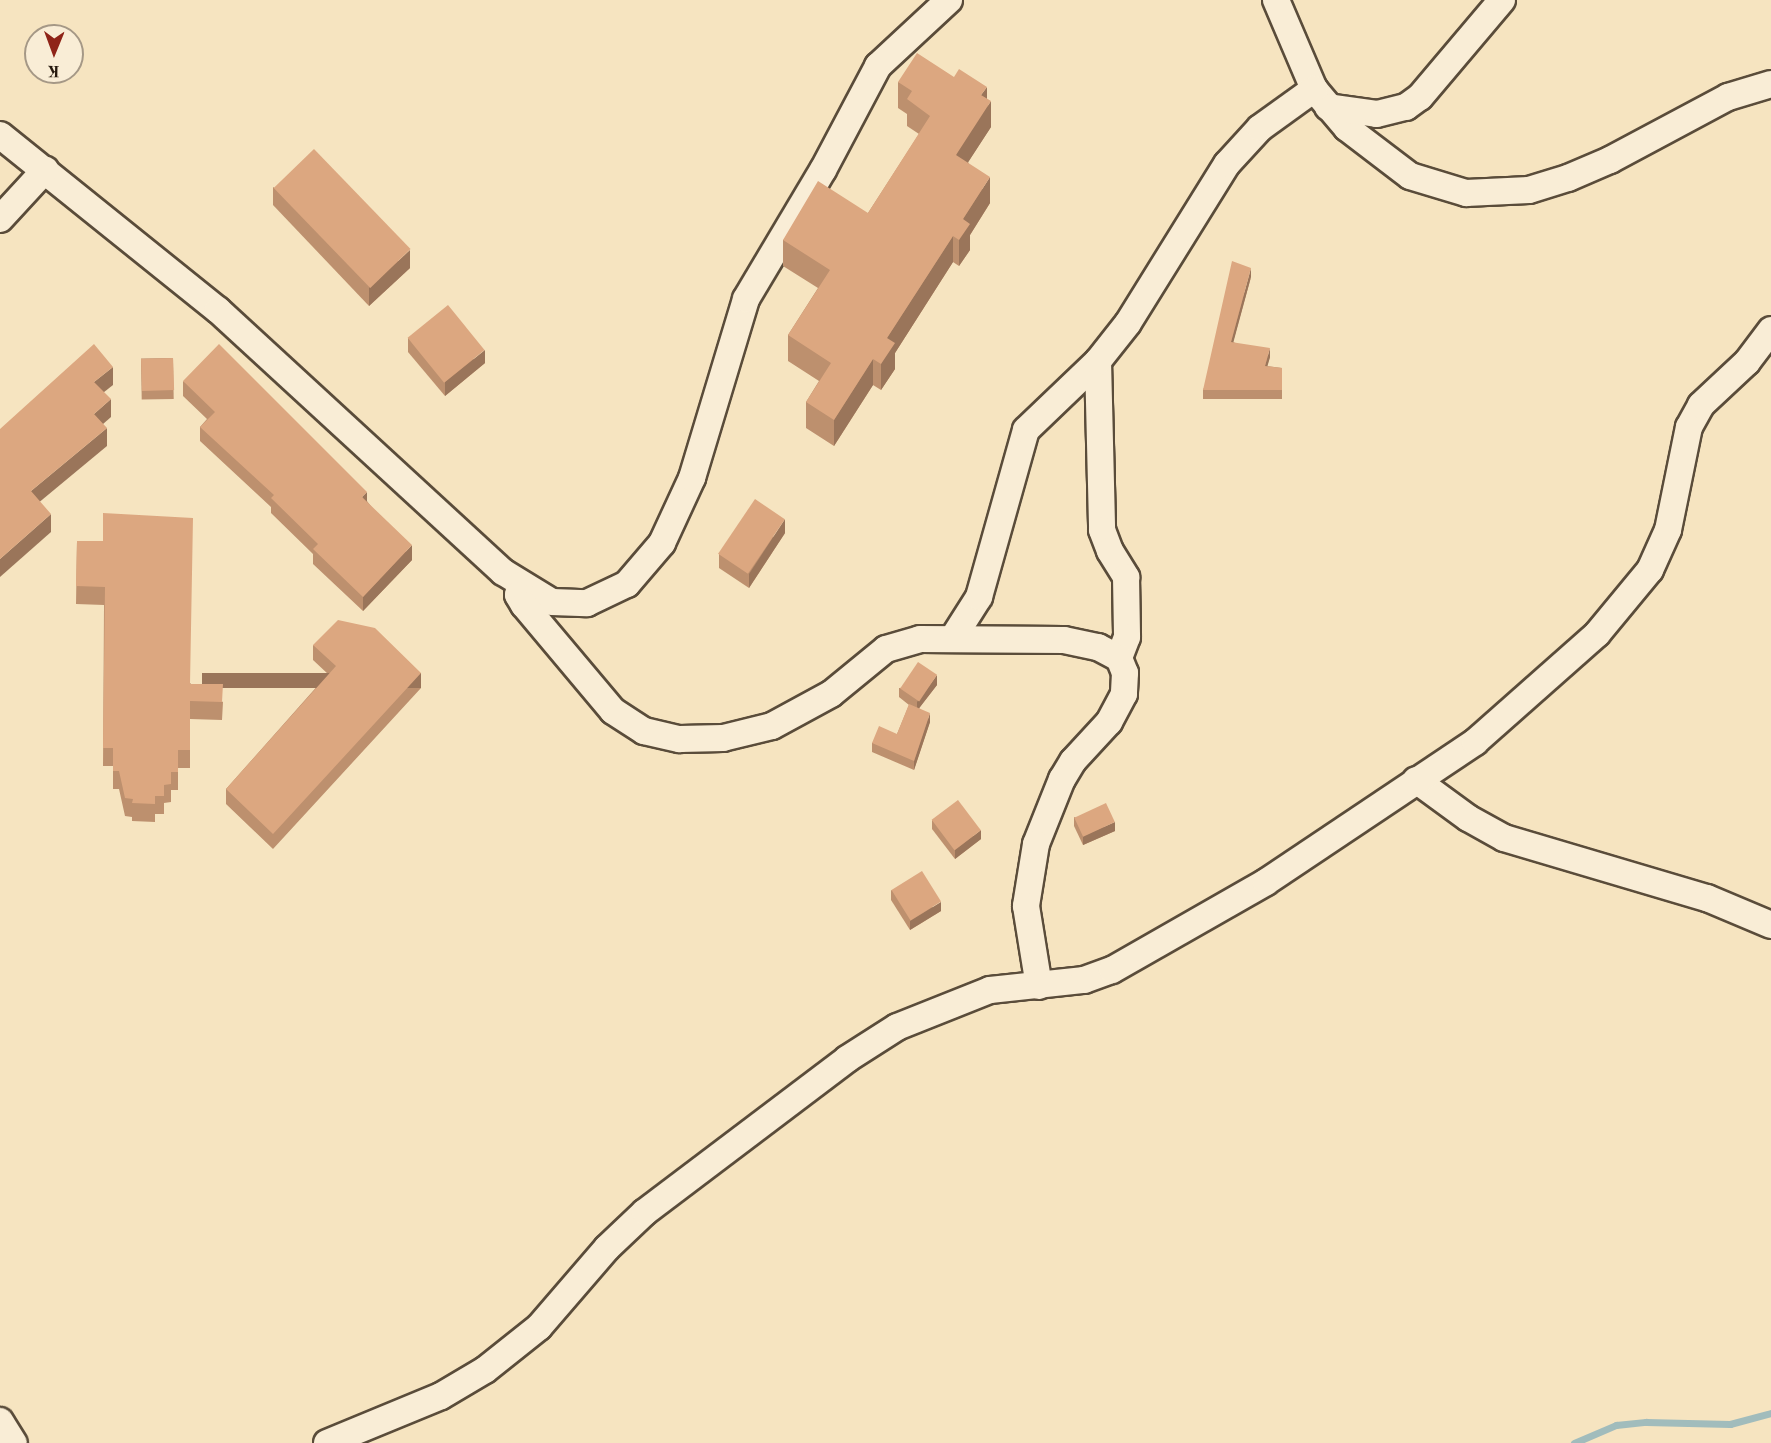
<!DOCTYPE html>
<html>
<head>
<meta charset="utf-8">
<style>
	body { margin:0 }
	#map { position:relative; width:1771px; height:1443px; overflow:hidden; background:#f6e4c0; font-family:"Old Standard TT",serif }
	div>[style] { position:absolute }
	.stream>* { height:7px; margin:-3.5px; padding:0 3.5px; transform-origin:3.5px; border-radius:3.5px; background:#a1bcbc }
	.roads { filter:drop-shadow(2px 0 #5a4c3a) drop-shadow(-2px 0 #5a4c3a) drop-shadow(0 2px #5a4c3a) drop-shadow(0 -2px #5a4c3a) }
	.minor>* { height:26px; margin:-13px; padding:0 13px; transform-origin:13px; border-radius:13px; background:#f9edd6 }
	.wall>* { inset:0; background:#bd906e; transform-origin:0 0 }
	.shaded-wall>* { inset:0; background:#9a755a; transform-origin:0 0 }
	.building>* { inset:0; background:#dca780; transform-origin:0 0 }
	span { translate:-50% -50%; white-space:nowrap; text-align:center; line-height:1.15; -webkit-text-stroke:4.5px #f9edd6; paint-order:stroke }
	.north { position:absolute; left:24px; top:24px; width:60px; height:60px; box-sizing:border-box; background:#f9edd6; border:2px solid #a59886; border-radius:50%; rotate:181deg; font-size:16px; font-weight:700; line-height:24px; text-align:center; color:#26190e }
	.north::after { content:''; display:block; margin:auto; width:21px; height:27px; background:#8f2418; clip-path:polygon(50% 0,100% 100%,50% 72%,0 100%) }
</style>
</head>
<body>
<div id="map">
	<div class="stream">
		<div style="left:1574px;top:1443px;width:46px;rotate:-23.2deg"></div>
		<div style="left:1616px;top:1425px;width:30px;rotate:-6deg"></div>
		<div style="left:1646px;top:1422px;width:84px;rotate:1.4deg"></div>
		<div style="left:1730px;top:1424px;width:42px;rotate:-15deg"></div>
	</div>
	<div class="roads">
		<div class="minor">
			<div style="left:1276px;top:0;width:97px;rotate:66.9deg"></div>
			<div style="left:1314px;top:89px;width:51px;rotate:49.8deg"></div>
			<div style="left:1347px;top:128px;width:79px;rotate:37.3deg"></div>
			<div style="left:1410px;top:176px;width:59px;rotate:16.9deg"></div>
			<div style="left:1466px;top:193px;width:63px;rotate:-2.7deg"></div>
			<div style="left:1529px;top:190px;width:41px;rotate:-17.1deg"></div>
			<div style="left:1568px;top:178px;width:46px;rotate:-23.2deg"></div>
			<div style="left:1610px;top:160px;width:134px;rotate:-28.1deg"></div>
			<div style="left:1728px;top:97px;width:45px;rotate:-16.8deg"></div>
			<div style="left:1328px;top:107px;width:49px;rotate:8.1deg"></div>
			<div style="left:1377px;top:114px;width:30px;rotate:-14deg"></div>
			<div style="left:1406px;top:107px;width:17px;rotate:-36deg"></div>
			<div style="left:1420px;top:97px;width:127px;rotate:-49.8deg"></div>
			<div style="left:0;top:135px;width:280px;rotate:38.8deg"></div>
			<div style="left:218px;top:310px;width:387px;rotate:42.6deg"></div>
			<div style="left:503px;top:572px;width:57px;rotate:31.5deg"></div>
			<div style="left:552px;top:602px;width:35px;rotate:2deg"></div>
			<div style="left:587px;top:603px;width:44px;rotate:-25.4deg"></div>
			<div style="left:627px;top:584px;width:54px;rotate:-49.5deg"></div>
			<div style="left:662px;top:543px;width:72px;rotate:-65.2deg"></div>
			<div style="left:692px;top:478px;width:187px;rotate:-73.2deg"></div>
			<div style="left:746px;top:299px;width:150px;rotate:-59.2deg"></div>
			<div style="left:823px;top:170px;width:118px;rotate:-62.1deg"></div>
			<div style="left:878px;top:66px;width:97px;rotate:-42.9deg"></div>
			<div style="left:0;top:219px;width:67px;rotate:-47.4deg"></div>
			<div style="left:1098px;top:361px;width:169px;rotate:88.6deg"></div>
			<div style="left:1102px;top:530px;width:22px;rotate:69deg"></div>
			<div style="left:1110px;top:551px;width:31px;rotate:58deg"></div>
			<div style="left:1126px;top:577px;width:60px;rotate:89deg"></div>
			<div style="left:1127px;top:637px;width:22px;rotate:111deg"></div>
			<div style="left:520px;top:585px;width:10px;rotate:101deg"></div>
			<div style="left:518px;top:595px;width:12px;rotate:59deg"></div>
			<div style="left:524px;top:605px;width:138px;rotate:50deg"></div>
			<div style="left:613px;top:711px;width:37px;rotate:33deg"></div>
			<div style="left:644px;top:731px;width:37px;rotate:13deg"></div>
			<div style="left:680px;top:739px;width:43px;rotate:-1.3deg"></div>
			<div style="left:723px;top:738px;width:50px;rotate:-13.8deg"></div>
			<div style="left:772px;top:726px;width:67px;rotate:-28.5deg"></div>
			<div style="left:831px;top:694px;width:71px;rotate:-39.3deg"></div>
			<div style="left:886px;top:649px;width:35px;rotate:-16deg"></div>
			<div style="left:920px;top:639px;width:144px;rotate:0.4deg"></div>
			<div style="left:1064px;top:640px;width:35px;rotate:12deg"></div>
			<div style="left:1098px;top:647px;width:24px;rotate:28deg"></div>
			<div style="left:1119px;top:658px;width:16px;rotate:68deg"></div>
			<div style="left:1125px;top:673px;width:21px;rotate:93deg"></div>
			<div style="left:1124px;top:694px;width:32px;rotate:118deg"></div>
			<div style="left:1109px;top:722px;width:53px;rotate:132.7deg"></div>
			<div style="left:1073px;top:761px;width:21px;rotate:121deg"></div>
			<div style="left:1062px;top:779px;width:70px;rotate:111.8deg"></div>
			<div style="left:1036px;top:844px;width:63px;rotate:99.2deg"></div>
			<div style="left:1026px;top:906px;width:81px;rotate:80.8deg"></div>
			<div style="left:953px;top:638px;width:49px;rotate:-57.6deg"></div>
			<div style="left:979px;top:597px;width:173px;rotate:-74.3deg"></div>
			<div style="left:1026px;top:430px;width:100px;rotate:-43.8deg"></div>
			<div style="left:1098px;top:361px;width:48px;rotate:-51.7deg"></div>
			<div style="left:1128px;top:323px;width:187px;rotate:-58.1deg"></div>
			<div style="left:1227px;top:164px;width:49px;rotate:-47.5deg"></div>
			<div style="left:1260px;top:128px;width:67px;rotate:-35.8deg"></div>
			<div style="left:1416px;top:780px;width:64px;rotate:36.2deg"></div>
			<div style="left:1468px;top:818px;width:41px;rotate:29.1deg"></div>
			<div style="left:1504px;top:838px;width:212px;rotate:16.5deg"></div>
			<div style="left:1707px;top:898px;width:69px;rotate:22.9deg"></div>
			<div style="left:0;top:1421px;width:26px;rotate:58deg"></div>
			<div style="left:327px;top:1443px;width:123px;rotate:-22.4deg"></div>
			<div style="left:441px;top:1396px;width:51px;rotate:-30.6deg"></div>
			<div style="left:485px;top:1370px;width:69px;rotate:-38.5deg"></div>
			<div style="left:539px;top:1327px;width:104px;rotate:-49.3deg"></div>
			<div style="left:607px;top:1248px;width:52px;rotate:-43.5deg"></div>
			<div style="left:645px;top:1212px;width:253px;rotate:-37.1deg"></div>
			<div style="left:847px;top:1059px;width:59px;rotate:-32.6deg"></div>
			<div style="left:897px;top:1027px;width:100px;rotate:-21.7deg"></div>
			<div style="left:990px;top:990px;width:95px;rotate:-6.1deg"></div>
			<div style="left:1084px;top:980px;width:30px;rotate:-20deg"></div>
			<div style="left:1112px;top:970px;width:177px;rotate:-29.7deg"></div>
			<div style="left:1266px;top:882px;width:252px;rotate:-33.8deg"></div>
			<div style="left:1475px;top:742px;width:163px;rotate:-41.5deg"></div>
			<div style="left:1597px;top:634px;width:83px;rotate:-50.4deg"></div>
			<div style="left:1650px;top:570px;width:44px;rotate:-65.8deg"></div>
			<div style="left:1668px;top:530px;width:105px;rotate:-78.5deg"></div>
			<div style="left:1689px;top:427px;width:25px;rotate:-61deg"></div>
			<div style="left:1701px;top:405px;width:63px;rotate:-43.1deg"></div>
			<div style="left:1747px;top:362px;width:40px;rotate:-53deg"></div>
		</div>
	</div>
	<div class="wall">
		<div style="clip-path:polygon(898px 82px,987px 99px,991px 127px,968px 162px,990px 203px,970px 235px,970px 250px,959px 266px,953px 262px,895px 353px,895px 369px,881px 390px,873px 385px,834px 446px,806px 428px,806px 402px,819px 381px,788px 361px,788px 335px,818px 288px,783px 266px,783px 240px,868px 213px,919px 134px,907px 126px,907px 114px,898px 108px)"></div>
		<div style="clip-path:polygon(273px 187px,410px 268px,369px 306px,273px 205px)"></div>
		<div style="clip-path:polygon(1251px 277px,1233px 342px,1270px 357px,1267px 366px,1282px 368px,1282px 399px,1203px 399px,1203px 390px)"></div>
		<div style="clip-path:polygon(408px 338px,485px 363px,445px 396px,408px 352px)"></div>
		<div style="left:173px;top:358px;width:41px;height:32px;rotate:89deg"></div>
		<div style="clip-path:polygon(183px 381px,367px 501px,412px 560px,363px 611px,313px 564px,313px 554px,271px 513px,271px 507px,200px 441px,200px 427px,207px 419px,183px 396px)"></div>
		<div style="clip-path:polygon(785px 533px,749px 588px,719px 568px,719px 554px)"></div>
		<div style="clip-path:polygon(77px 541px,191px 684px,223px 702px,222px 720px,190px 719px,190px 768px,178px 768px,178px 790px,171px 790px,171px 802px,164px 803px,164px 814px,155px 814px,155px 822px,132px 821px,132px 817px,125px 816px,119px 789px,113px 789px,113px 766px,103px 766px,104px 605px,76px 604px)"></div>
		<div style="clip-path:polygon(313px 645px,421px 688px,273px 849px,226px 804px,226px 789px,328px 674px,313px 660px)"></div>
		<div style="clip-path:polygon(937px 685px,919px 708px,930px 722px,914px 770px,872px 752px,872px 743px,897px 734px,909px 705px,899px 697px,899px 688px)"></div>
		<div style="clip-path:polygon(1074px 817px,1115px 831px,1083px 845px,1074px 826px)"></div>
		<div style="clip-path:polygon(932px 820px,981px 839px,955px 859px,932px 829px)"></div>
		<div style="clip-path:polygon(891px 890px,941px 911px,910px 930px,891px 900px)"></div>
	</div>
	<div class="shaded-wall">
		<div style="clip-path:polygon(987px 87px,987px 107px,991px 101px,991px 127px,956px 181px,956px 155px,981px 95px)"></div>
		<div style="clip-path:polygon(990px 177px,990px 203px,970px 235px,970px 250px,959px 266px,959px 240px,963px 219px)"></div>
		<div style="clip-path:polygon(953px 236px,953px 262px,895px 353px,895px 369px,881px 390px,881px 364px,887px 338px)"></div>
		<div style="clip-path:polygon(410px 250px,410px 268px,369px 306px,369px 288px)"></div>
		<div style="clip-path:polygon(1251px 268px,1251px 277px,1231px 351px,1231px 342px)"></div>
		<div style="clip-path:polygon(1270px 348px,1270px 357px,1265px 375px,1265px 366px)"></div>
		<div style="clip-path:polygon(485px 350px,485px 363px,445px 396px,445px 382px)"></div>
		<div style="clip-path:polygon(873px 359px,873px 385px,834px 446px,834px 420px)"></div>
		<div style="clip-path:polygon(113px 367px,113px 385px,94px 400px,94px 382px)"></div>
		<div style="clip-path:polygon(111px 399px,111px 417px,94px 432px,94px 414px)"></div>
		<div style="clip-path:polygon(107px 428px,107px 446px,31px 509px,31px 491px)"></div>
		<div style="clip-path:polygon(367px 492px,367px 507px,362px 497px)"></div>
		<div style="clip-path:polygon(51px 514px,51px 532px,0 577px,0 559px)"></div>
		<div style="clip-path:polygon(785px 519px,785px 533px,749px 588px,749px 574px)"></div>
		<div style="clip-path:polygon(412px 545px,412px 560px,363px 611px,363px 597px)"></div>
		<div style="left:421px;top:673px;width:15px;height:219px;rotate:90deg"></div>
		<div style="clip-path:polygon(937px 675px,937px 685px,917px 711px,917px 702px)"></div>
		<div style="clip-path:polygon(930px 713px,930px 722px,914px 770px,914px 761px)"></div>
		<div style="clip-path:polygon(1115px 822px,1115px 831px,1083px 845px,1083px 836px)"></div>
		<div style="clip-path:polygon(981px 830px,981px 839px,955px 859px,955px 850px)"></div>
		<div style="clip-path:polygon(941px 902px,941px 911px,910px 930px,910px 921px)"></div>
	</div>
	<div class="building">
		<div style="clip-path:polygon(917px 53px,954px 77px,959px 69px,987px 87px,981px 95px,991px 101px,956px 155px,990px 177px,963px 219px,970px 224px,959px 240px,953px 236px,887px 338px,895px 343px,881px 364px,873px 359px,834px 420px,806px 402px,831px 363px,788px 335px,830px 270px,783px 240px,818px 181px,868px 213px,930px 116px,907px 99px,912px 91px,898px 82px)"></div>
		<div style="left:314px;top:149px;width:139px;height:56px;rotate:46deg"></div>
		<div style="clip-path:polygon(1232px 261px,1251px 268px,1231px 342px,1270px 348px,1265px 366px,1282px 368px,1282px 390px,1203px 390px)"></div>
		<div style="left:448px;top:305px;width:58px;height:52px;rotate:51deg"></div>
		<div style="clip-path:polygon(94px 344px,113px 367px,94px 382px,111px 399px,94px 414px,107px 428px,31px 491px,51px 514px,0 559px,0 429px)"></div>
		<div style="clip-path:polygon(219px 344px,367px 492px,362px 497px,412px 545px,363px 597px,313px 549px,318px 544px,271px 498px,274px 495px,200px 427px,215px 412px,183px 381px)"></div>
		<div style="left:173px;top:358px;width:32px;height:32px;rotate:88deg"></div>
		<div style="left:755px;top:499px;width:36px;height:66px;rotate:34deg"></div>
		<div style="clip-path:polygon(103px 513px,193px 518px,190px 684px,223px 684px,222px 702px,190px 701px,190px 750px,178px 750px,178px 772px,171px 772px,171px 784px,164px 785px,164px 796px,155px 796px,155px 804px,132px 803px,133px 799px,125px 798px,119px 771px,113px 771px,113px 748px,103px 748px,105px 587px,76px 586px,77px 541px,103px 541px)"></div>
		<div style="clip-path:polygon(338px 620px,375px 628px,421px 673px,273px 834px,226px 789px,336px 666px,313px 645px)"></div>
		<div style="left:918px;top:662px;width:23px;height:32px;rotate:34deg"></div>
		<div style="clip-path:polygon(909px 704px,930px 713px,914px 761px,872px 743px,879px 726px,897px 734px)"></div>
		<div style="left:958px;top:800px;width:38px;height:33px;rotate:53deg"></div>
		<div style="left:1106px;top:803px;width:21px;height:35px;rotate:65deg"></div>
		<div style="left:922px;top:871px;width:36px;height:36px;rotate:58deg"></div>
	</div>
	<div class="north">K</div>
</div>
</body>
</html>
